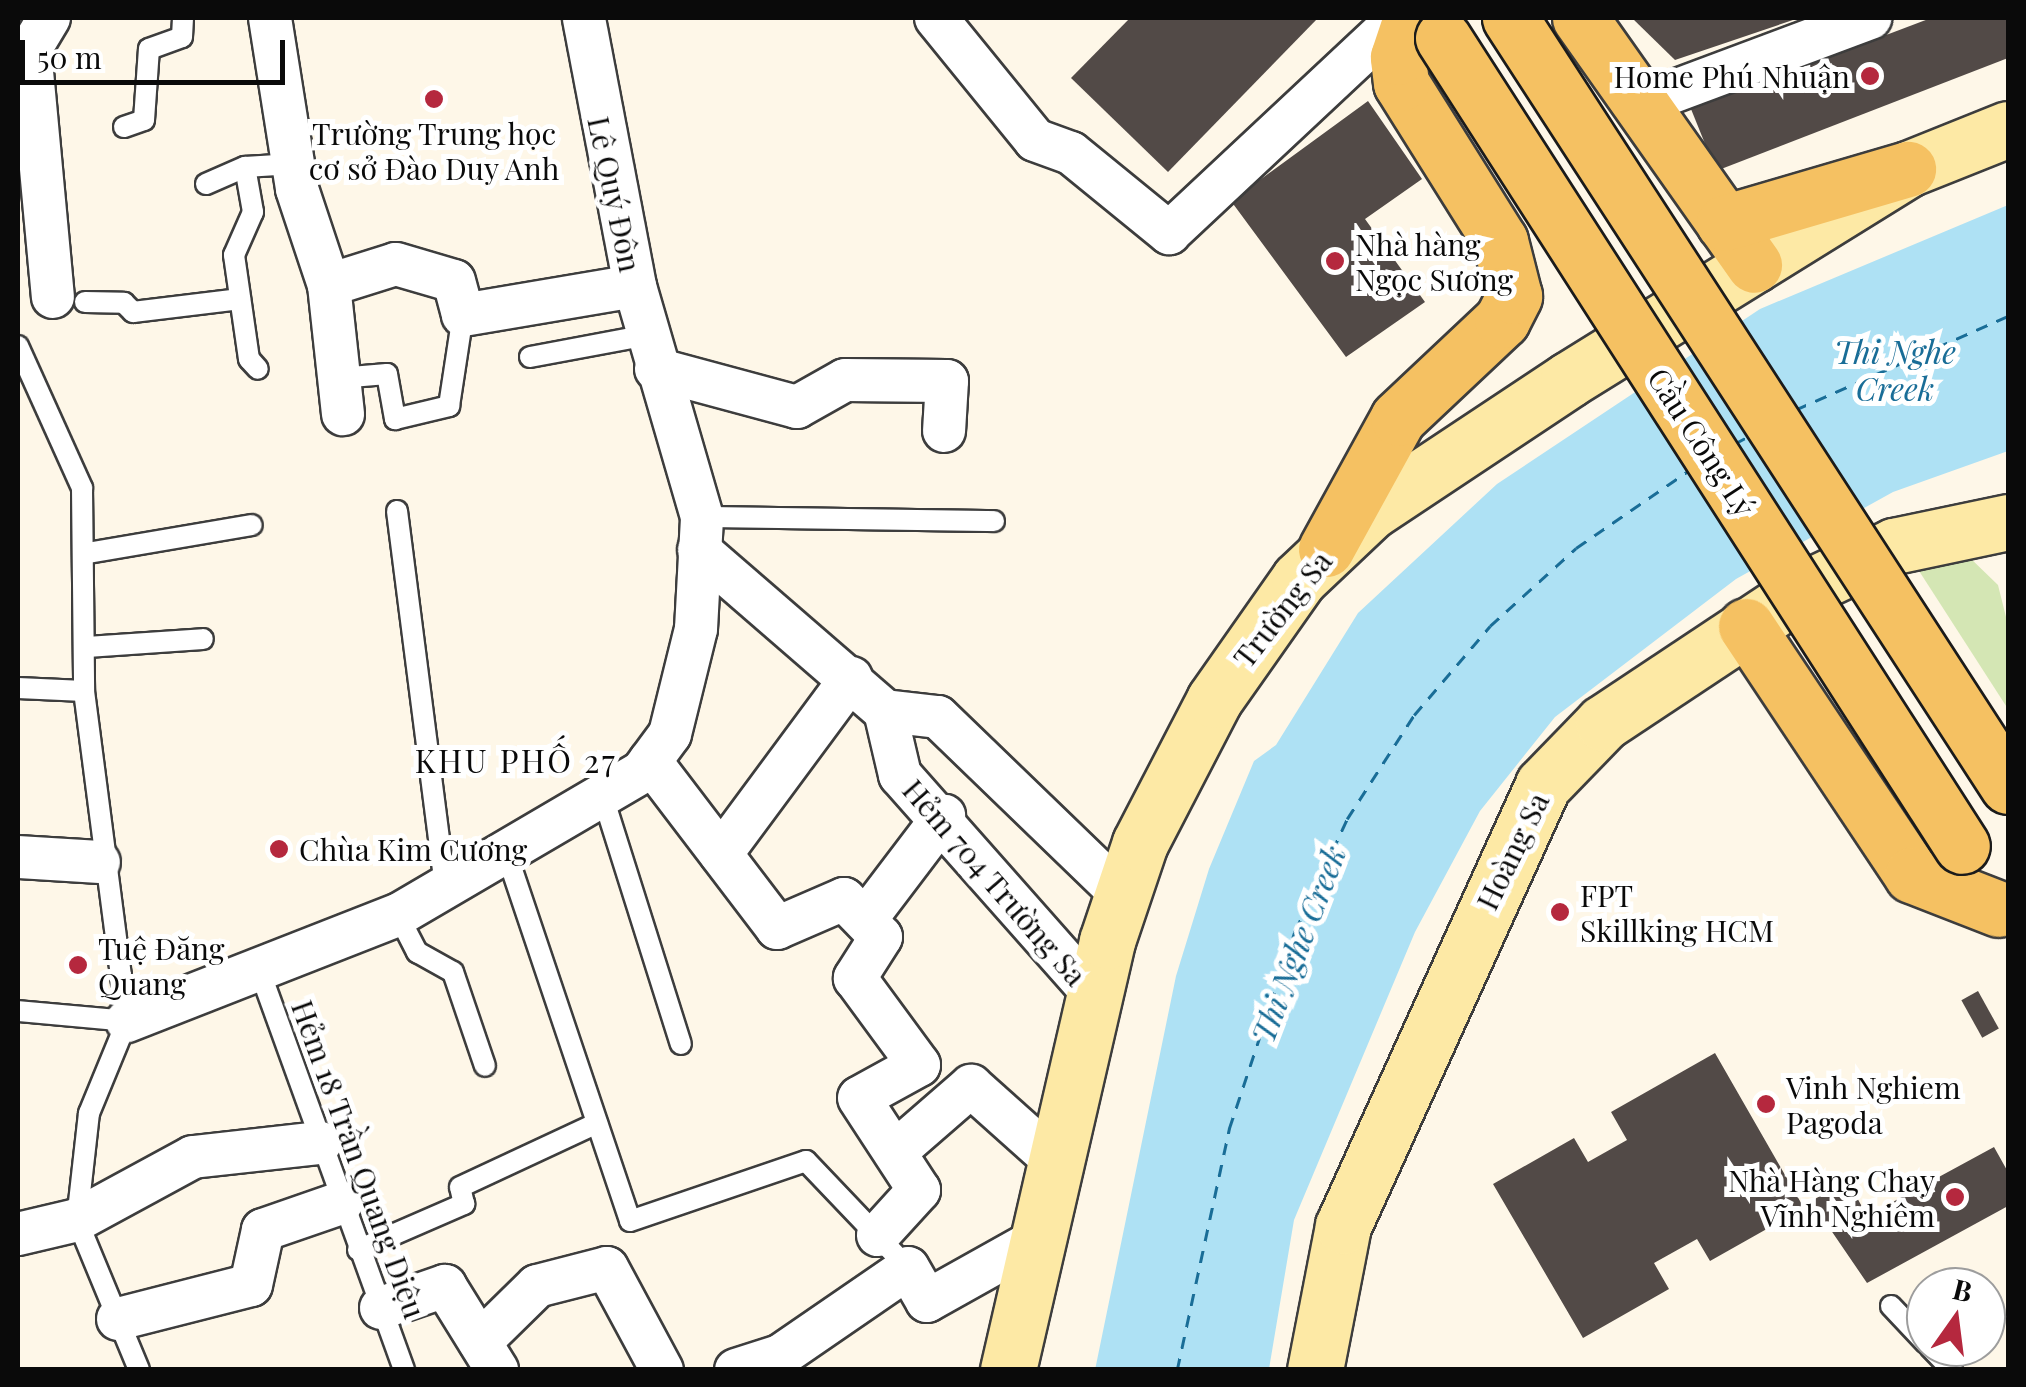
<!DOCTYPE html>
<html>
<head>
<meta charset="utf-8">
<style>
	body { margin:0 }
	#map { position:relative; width:2026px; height:1387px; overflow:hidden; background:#fef7e8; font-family:"Playfair Display",serif }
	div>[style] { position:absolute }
	.green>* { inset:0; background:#d4e6b4 }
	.water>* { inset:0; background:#aee1f4 }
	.ferry>* { height:2.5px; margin-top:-1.25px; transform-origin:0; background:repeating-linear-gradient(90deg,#196d97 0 12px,transparent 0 22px) }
	.building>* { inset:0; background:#524a47; transform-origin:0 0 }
	.roads { filter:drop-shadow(2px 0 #3d3d3d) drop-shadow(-2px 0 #3d3d3d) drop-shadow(0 2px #3d3d3d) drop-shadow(0 -2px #3d3d3d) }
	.lane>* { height:20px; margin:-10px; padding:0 10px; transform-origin:10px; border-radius:10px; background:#fff }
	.street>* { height:42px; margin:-21px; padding:0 21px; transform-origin:21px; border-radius:21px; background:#fff }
	.secondary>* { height:55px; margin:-27.5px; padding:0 27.5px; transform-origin:27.5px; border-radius:27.5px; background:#fde9a5 }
	.primary>* { height:55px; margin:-27.5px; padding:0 27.5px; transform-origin:27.5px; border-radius:27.5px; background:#f5c162 }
	.bridges { filter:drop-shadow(2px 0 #1b1b1b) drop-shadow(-2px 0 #1b1b1b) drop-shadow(0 2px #1b1b1b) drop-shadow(0 -2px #1b1b1b) }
	.primary-bridge>* { height:55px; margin:-27.5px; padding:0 27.5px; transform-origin:27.5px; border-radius:27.5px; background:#f5c162 }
	.dots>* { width:28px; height:28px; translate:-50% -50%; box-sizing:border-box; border:5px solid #fff; border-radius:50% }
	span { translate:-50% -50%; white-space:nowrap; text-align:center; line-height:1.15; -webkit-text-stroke:10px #fff; paint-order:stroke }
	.poi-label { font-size:30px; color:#0a0a0a }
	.right { translate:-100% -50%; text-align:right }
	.left { translate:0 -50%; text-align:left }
	.street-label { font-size:30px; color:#0a0a0a }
	.water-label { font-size:32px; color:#196d97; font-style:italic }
	.neighbourhood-label { font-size:32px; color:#0a0a0a; letter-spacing:2.5px }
	.frame { position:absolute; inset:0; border:20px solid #0a0a0a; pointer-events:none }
	.north { position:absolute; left:1906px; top:1267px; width:100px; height:100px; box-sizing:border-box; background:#fff; border:2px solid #9d9d9d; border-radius:50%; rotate:14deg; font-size:28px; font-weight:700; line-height:40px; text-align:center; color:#0a0a0a }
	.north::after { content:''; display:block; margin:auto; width:35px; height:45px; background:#b5283e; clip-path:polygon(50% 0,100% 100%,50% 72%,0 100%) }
	.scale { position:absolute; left:20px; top:40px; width:265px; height:45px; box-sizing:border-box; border:5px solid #0a0a0a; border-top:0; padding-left:12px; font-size:30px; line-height:35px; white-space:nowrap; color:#0a0a0a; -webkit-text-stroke:8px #fff; paint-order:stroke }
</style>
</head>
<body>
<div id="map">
	<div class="green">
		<div style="clip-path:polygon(1967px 555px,1998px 585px,2008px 625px,2008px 709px,1912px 560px)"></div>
	</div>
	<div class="water">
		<div style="clip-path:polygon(2008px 205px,2008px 451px,1893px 492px,1736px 579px,1555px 717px,1480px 811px,1415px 932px,1294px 1220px,1269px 1369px,1095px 1370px,1176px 976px,1209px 869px,1254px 761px,1276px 745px,1358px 613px,1497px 484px,1760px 309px)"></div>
	</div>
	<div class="ferry">
		<div style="left:1795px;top:410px;width:233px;rotate:-23.8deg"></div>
		<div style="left:1734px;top:444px;width:17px;rotate:-28deg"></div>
		<div style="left:1177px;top:1370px;width:247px;rotate:-77.8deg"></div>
		<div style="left:1229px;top:1129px;width:209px;rotate:-71.6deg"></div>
		<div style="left:1295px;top:931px;width:123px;rotate:-65.1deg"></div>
		<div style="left:1347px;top:819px;width:124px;rotate:-57.2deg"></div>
		<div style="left:1414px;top:715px;width:117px;rotate:-49.5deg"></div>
		<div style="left:1490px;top:626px;width:116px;rotate:-42.2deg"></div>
		<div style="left:1576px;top:548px;width:136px;rotate:-34.5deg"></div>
	</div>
	<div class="building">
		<div style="clip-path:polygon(1130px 18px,1318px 18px,1168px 172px,1071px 78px)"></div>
		<div style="clip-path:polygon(1632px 18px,1799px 18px,1675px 60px)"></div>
		<div style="clip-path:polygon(1931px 18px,2008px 18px,2008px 58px,1716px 171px,1691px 109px)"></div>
		<div style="clip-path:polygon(1368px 101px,1422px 179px,1365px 219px,1425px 302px,1346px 357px,1231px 201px)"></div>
		<div style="left:1978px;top:991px;width:43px;height:19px;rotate:61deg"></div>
		<div style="clip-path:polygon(1715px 1053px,1804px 1208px,1710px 1261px,1697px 1239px,1654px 1263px,1669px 1289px,1583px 1338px,1493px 1184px,1574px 1138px,1588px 1162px,1627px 1140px,1611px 1112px)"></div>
		<div style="clip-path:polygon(1994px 1147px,2008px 1172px,2008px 1206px,1867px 1283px,1811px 1201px,1848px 1181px,1867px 1216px)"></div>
	</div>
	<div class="roads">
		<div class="lane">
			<div style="left:124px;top:127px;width:21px;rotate:-19deg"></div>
			<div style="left:144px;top:120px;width:71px;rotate:-86deg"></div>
			<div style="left:149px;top:49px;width:35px;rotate:-20deg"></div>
			<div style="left:182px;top:37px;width:19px;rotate:-87deg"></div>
			<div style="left:245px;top:167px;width:46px;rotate:79.9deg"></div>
			<div style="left:253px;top:212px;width:47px;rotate:113.8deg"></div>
			<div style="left:234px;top:255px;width:105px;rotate:81.8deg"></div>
			<div style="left:249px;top:359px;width:13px;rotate:48deg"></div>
			<div style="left:206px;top:184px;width:43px;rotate:-23.6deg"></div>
			<div style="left:245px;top:167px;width:48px;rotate:-3.6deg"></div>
			<div style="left:85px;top:302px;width:39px;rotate:1deg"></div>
			<div style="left:124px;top:303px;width:13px;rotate:45deg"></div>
			<div style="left:133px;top:312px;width:108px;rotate:-6.9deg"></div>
			<div style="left:18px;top:346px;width:156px;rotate:65.7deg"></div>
			<div style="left:82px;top:488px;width:203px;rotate:89.4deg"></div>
			<div style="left:84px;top:691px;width:333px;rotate:82.6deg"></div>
			<div style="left:127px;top:1021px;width:100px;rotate:112.4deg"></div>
			<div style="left:89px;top:1113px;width:108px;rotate:96.4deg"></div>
			<div style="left:77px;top:1220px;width:162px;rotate:67.5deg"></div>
			<div style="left:530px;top:357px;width:119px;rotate:-10.6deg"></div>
			<div style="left:339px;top:378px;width:48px;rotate:-4.8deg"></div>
			<div style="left:387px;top:374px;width:46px;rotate:79.9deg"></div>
			<div style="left:395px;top:419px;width:56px;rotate:-13.5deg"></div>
			<div style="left:449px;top:406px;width:92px;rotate:-81.3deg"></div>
			<div style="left:397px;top:511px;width:380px;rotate:82.7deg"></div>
			<div style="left:702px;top:517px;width:292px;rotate:0.8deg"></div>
			<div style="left:88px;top:553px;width:166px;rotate:-9.7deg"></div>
			<div style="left:87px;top:647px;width:116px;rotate:-3.9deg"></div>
			<div style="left:18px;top:688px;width:66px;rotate:2.6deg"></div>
			<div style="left:602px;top:794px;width:262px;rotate:72.5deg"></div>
			<div style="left:505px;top:849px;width:392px;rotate:71.4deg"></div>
			<div style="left:630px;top:1221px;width:186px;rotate:-18.8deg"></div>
			<div style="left:806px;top:1161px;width:148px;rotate:46.4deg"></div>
			<div style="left:398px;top:915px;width:42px;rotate:62.8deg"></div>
			<div style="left:417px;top:952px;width:41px;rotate:29.1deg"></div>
			<div style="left:453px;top:972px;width:99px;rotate:71.2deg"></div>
			<div style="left:259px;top:969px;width:426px;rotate:70.1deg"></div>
			<div style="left:18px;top:1011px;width:109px;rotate:5.2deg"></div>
			<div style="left:358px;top:1250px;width:116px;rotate:-23.5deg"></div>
			<div style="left:464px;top:1204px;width:17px;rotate:-103deg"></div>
			<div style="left:460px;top:1187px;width:151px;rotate:-25deg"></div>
			<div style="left:1891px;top:1306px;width:51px;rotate:46.6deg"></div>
			<div style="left:1930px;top:1347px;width:32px;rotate:46deg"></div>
		</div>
		<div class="street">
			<div style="left:49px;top:18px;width:37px;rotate:121deg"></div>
			<div style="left:30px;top:50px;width:248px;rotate:84.7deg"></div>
			<div style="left:270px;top:18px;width:173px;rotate:81deg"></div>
			<div style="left:297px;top:189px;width:101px;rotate:71.6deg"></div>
			<div style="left:329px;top:285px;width:130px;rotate:83.8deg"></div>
			<div style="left:936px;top:18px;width:157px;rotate:50.9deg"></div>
			<div style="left:1035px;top:140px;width:38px;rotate:20deg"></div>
			<div style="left:1071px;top:153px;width:127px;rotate:39.2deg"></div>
			<div style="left:1169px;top:233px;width:315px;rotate:-43.1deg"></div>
			<div style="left:1640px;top:104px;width:246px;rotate:-20.5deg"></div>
			<div style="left:329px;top:285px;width:70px;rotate:-17.4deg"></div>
			<div style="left:396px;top:264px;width:60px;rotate:16.3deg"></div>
			<div style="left:454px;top:281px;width:35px;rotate:75deg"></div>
			<div style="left:463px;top:315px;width:174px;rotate:-9.6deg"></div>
			<div style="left:656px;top:369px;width:146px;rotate:15.1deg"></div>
			<div style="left:797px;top:407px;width:55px;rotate:-29.4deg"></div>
			<div style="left:845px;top:380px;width:102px;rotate:0.6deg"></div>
			<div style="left:947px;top:381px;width:50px;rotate:93.4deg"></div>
			<div style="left:699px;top:550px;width:246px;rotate:40.9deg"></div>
			<div style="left:885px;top:711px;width:66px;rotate:76.8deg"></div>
			<div style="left:900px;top:775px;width:293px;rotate:48.5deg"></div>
			<div style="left:885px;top:711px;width:53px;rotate:6.5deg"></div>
			<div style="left:938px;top:717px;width:255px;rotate:44deg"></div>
			<div style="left:650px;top:761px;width:210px;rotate:52.7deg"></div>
			<div style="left:777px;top:928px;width:73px;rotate:-23.4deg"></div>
			<div style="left:844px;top:899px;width:53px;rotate:45.8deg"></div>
			<div style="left:881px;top:937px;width:49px;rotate:122.4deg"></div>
			<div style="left:855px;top:978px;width:108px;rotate:53.7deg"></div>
			<div style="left:919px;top:1065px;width:68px;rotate:151.2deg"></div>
			<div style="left:859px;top:1098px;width:110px;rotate:56.9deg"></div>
			<div style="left:919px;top:1190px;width:61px;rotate:132.3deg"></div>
			<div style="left:721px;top:854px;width:219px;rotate:-53.5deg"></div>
			<div style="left:18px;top:857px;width:81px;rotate:3.5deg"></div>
			<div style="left:865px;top:920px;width:131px;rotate:-52.8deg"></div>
			<div style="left:127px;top:1021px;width:291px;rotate:-21.4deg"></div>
			<div style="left:398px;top:915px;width:283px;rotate:-30.4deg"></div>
			<div style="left:642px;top:772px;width:47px;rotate:-53.6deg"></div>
			<div style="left:670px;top:734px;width:108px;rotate:-76.1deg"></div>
			<div style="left:696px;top:629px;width:112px;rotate:-86.9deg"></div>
			<div style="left:702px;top:517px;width:241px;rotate:-106.2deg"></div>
			<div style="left:635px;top:286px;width:273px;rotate:-100.8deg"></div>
			<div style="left:895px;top:1152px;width:101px;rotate:-41deg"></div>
			<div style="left:971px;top:1086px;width:114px;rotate:41.8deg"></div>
			<div style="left:18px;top:1234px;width:61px;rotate:-13.3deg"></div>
			<div style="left:77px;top:1220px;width:132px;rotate:-28.5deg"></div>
			<div style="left:193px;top:1157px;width:128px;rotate:-6.3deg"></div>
			<div style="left:381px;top:1308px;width:68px;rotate:-19deg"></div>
			<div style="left:445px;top:1286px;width:99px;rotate:58.2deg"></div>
			<div style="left:118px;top:1319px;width:137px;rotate:-14.3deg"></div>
			<div style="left:251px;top:1285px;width:56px;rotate:-77.7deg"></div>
			<div style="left:263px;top:1230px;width:83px;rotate:-19.1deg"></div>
			<div style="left:480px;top:1342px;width:80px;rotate:-44.5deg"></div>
			<div style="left:537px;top:1286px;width:72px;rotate:-14.4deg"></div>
			<div style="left:607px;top:1268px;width:116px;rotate:61.7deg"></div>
			<div style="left:736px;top:1370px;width:46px;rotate:-17.7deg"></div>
			<div style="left:780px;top:1356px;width:155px;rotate:-34.5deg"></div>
			<div style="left:908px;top:1268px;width:38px;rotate:60deg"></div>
			<div style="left:927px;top:1301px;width:127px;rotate:-29.2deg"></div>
		</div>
		<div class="secondary">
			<div style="left:1008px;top:1370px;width:440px;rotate:-77deg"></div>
			<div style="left:1107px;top:941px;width:103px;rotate:-71.4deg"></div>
			<div style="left:1140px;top:843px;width:161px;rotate:-62.6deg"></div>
			<div style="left:1214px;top:700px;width:148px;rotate:-54.9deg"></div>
			<div style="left:1299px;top:579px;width:99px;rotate:-43.4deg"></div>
			<div style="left:1371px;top:511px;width:237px;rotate:-33.6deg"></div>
			<div style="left:1568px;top:380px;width:400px;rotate:-31.8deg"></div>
			<div style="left:1908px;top:169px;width:108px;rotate:-21.8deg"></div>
			<div style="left:1315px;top:1370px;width:147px;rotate:-79deg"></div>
			<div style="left:1343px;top:1226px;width:484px;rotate:-65.6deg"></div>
			<div style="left:1543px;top:785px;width:86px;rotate:-45.9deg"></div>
			<div style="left:1603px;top:723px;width:244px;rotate:-33.6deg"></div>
			<div style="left:1806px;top:588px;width:98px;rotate:-25.5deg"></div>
			<div style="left:1894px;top:546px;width:116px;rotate:-11.9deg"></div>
		</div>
		<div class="primary">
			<div style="left:1580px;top:18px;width:302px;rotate:54.8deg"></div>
			<div style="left:1724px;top:223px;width:192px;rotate:-16.4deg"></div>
			<div style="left:1326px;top:549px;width:149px;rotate:-61.2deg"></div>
			<div style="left:1398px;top:418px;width:143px;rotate:-43.3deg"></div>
			<div style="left:1502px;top:320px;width:27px;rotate:-63deg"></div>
			<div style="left:1514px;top:296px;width:57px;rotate:-104.3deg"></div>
			<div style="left:1500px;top:241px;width:186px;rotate:-122.1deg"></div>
			<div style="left:1401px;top:83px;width:26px;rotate:-97deg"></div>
			<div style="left:1398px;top:57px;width:41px;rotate:-71.6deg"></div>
			<div style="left:1746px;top:626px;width:299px;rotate:56.3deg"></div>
			<div style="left:1912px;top:875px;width:93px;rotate:21.3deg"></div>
		</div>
	</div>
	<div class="bridges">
		<div class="primary-bridge">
			<div style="left:1510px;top:18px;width:915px;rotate:57.04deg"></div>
			<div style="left:1443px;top:38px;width:960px;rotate:57.29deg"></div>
		</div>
	</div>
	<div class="dots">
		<div style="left:1870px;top:76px;background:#b5283e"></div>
		<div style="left:434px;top:99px;background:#b5283e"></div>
		<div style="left:1335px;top:261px;background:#b5283e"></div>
		<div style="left:279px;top:849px;background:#b5283e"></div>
		<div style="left:1560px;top:912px;background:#b5283e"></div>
		<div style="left:78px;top:965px;background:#b5283e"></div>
		<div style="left:1766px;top:1104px;background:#b5283e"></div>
		<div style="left:1955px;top:1197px;background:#b5283e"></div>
	</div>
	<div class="poi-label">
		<span class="right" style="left:1850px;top:76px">Home Phú Nhuận</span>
		<span style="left:434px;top:150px">Trường Trung học<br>cơ sở Đào Duy Anh</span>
		<span class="left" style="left:1355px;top:261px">Nhà hàng<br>Ngọc Sương</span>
		<span class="left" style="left:299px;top:849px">Chùa Kim Cương</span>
		<span class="left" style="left:1580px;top:912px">FPT<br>Skillking HCM</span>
		<span class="left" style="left:98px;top:965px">Tuệ Đăng<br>Quang</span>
		<span class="left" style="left:1786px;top:1104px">Vinh Nghiem<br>Pagoda</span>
		<span class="right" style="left:1935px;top:1197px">Nhà Hàng Chay<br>Vĩnh Nghiêm</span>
	</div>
	<div class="street-label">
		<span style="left:615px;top:194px;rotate:78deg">Lê Quý Ðôn</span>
		<span style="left:1702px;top:442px;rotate:57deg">Cầu Công Lý</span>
		<span style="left:1282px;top:609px;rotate:-52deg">Trường Sa</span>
		<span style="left:1512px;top:851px;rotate:-64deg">Hoàng Sa</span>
		<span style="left:995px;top:882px;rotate:49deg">Hẻm 704 Trường Sa</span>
		<span style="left:359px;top:1159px;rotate:70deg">Hẻm 18 Trần Quang Diệu</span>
	</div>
	<div class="water-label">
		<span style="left:1895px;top:370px">Thi Nghe<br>Creek</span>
		<span style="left:1298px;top:944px;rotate:-69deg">Thi Nghe Creek</span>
	</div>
	<div class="neighbourhood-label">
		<span style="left:516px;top:760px">KHU PHỐ 27</span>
	</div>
	<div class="frame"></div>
	<div class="north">B</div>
	<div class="scale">50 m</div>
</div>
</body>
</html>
